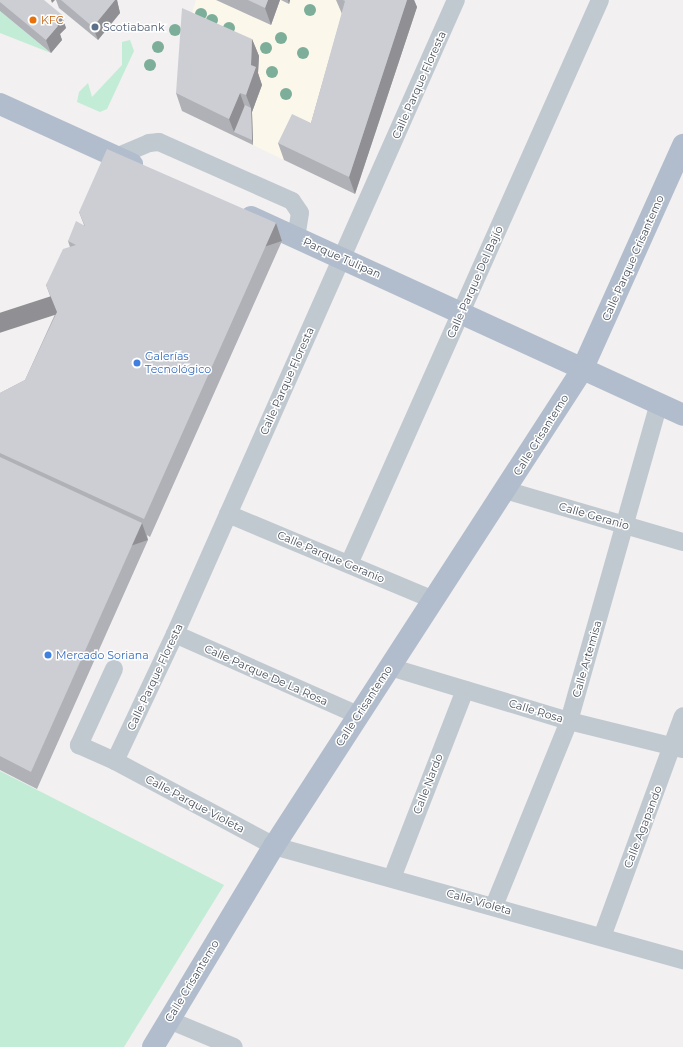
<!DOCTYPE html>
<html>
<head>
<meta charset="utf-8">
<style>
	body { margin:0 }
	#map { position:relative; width:683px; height:1047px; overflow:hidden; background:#f2f0f0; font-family:Montserrat,sans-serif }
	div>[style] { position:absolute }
	.commercial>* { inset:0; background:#fbf8eb }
	.green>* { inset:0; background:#c2ecd6 }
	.minor>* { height:18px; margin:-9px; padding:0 9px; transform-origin:9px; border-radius:9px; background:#c1c9d0 }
	.major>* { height:22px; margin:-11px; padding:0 11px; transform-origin:11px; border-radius:11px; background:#b1bdcc }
	.trees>* { width:12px; height:12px; margin:-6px; border-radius:50%; background:#7dae9a }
	.wall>* { inset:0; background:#b0b1b6 }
	.shaded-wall>* { inset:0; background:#909094; transform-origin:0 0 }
	.building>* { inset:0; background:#cdced4 }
	.dots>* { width:11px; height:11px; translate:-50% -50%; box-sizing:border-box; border:2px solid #fff; border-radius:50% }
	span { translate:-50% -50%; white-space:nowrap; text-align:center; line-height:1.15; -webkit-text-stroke:3px #fff; paint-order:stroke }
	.food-label { font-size:11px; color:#c56008 }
	.left { translate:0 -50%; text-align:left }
	.service-label { font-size:11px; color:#4e5e75 }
	.street-label { font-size:11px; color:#49515c }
	.shop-label { font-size:11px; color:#366cbe }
</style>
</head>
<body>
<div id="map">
	<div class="commercial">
		<div style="clip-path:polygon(196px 0,401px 0,355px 194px,182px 111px,188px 26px)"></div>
	</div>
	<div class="green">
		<div style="clip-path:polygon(0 11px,51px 53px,0 33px)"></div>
		<div style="clip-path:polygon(130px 40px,134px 51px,107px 109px,100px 112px,77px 102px,79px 92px,88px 83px,92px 97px,122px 65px,122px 42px)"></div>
		<div style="clip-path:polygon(0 771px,224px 885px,124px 1047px,0 1047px)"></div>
	</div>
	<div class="minor">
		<div style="left:116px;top:157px;width:36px;rotate:-23deg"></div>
		<div style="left:149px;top:143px;width:10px;rotate:-6deg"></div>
		<div style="left:159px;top:142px;width:145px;rotate:23.9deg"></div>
		<div style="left:292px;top:201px;width:14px;rotate:56deg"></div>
		<div style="left:300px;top:213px;width:24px;rotate:99deg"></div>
		<div style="left:505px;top:490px;width:185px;rotate:16.3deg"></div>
		<div style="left:228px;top:514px;width:223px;rotate:22.7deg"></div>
		<div style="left:349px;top:564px;width:617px;rotate:-66.01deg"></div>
		<div style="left:175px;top:634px;width:200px;rotate:23.9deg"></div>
		<div style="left:390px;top:667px;width:187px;rotate:16.8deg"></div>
		<div style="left:569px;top:721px;width:117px;rotate:13.8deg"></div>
		<div style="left:114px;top:669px;width:84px;rotate:114.7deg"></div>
		<div style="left:79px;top:745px;width:39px;rotate:24deg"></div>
		<div style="left:115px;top:761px;width:180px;rotate:28.1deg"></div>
		<div style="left:274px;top:846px;width:425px;rotate:15.6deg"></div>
		<div style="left:115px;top:761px;width:140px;rotate:-64.7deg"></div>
		<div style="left:175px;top:634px;width:693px;rotate:-66.1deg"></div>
		<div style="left:392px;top:878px;width:202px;rotate:-68.8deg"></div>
		<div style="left:494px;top:906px;width:200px;rotate:-67.9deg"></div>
		<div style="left:569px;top:721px;width:330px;rotate:-74.2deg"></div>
		<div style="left:602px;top:937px;width:235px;rotate:-69.9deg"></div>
		<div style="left:169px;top:1020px;width:70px;rotate:22.6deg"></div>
	</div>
	<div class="major">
		<div style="left:0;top:104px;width:145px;rotate:24.4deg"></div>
		<div style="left:251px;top:217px;width:475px;rotate:24.6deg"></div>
		<div style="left:153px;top:1047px;width:235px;rotate:-59deg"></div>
		<div style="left:274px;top:846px;width:567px;rotate:-57.09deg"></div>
		<div style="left:582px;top:370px;width:247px;rotate:-65.8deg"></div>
	</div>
	<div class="trees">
		<div style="left:310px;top:10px"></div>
		<div style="left:201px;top:14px"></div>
		<div style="left:212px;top:20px"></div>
		<div style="left:229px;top:28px"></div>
		<div style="left:175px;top:30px"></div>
		<div style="left:281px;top:38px"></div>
		<div style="left:158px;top:47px"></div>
		<div style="left:266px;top:48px"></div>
		<div style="left:303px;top:53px"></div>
		<div style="left:150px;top:65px"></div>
		<div style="left:272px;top:72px"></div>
		<div style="left:286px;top:94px"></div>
	</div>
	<div class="wall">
		<div style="clip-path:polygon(0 0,61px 14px,66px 28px,60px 34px,62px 40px,51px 53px,0 11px)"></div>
		<div style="clip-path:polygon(56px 0,117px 0,120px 13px,98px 40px,59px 8px)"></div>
		<div style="clip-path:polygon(216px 0,280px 0,271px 25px)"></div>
		<div style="clip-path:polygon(281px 0,290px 0,289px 4px)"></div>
		<div style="clip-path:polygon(336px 0,414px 0,417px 7px,355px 194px,284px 160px,278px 143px,311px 123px,342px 14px)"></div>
		<div style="clip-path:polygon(252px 39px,259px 56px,258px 73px,262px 85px,252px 112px,253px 145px,182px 111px,176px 93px)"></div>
		<div style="clip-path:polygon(79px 212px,276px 223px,282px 241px,150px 537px,147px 535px,148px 540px,37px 789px,0 770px,0 393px,25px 380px,56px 312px,46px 285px,70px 247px,68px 241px,84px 225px)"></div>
	</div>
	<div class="shaded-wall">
		<div style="clip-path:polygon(51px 0,55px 0,52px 3px)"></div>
		<div style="clip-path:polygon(115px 0,117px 0,120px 13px,98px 40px,93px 27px)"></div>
		<div style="clip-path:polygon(268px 0,280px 0,271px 25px,265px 8px)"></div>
		<div style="clip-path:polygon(288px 0,290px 0,289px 4px)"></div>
		<div style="clip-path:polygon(407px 0,414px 0,417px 7px,355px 194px,349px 177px)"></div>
		<div style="clip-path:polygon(61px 14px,66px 28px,60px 34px,62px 40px,51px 53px,46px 40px,55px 21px)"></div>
		<div style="clip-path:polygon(252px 39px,259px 56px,258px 73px,262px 85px,252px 112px,253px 145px,252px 140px,251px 108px,246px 95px,251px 65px)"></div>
		<div style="clip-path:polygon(240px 93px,246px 110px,234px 132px,229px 119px)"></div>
		<div style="left:276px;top:223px;width:19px;height:324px;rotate:72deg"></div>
		<div style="left:142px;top:523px;width:18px;height:273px;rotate:71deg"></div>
	</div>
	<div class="building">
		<div style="clip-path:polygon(0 0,44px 0,61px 14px,55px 21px,58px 26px,46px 40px,0 2px)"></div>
		<div style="clip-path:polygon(61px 0,115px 0,93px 27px)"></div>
		<div style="clip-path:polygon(248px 0,268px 0,265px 8px)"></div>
		<div style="clip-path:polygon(343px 0,407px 0,349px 177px,278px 143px,292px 114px,311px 123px,345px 1px)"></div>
		<div style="clip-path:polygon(182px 8px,252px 39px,251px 65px,256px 67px,246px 95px,240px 93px,229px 119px,176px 93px)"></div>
		<div style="clip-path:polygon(245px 105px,251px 108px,252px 140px,234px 132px)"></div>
		<div style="clip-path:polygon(107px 149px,276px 223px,144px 519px,0 453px,0 393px,25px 380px,57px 312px,46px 285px,63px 249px,76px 245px,68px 241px,76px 221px,85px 226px,79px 212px)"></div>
		<div style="clip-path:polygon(0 457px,142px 523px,31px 772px,0 756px)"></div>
	</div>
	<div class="dots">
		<div style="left:33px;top:20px;background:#e8710a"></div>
		<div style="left:95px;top:27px;background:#5c6f8a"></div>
		<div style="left:137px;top:363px;background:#3f7fe0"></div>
		<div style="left:48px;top:655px;background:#3f7fe0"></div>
	</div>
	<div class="food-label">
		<span class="left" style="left:41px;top:20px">KFC</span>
	</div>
	<div class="service-label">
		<span class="left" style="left:103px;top:27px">Scotiabank</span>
	</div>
	<div class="street-label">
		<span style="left:419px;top:85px;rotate:-66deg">Calle Parque Floresta</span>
		<span style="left:342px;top:258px;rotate:24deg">Parque Tulipan</span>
		<span style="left:633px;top:258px;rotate:-66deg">Calle Parque Crisantemo</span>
		<span style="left:475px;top:282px;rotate:-66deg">Calle Parque Del Bajío</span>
		<span style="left:287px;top:381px;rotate:-66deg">Calle Parque Floresta</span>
		<span style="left:541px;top:435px;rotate:-58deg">Calle Crisantemo</span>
		<span style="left:594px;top:516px;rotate:16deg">Calle Geranio</span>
		<span style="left:331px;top:557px;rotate:23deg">Calle Parque Geranio</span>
		<span style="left:587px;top:659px;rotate:-74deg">Calle Artemisa</span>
		<span style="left:266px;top:675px;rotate:24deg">Calle Parque De La Rosa</span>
		<span style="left:155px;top:677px;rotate:-65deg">Calle Parque Floresta</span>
		<span style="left:364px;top:706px;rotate:-57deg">Calle Crisantemo</span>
		<span style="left:536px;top:711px;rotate:17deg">Calle Rosa</span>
		<span style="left:428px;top:784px;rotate:-69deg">Calle Nardo</span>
		<span style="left:195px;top:804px;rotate:28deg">Calle Parque Violeta</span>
		<span style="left:643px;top:827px;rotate:-69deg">Calle Agapando</span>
		<span style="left:479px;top:902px;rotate:16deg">Calle Violeta</span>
		<span style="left:192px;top:981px;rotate:-59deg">Calle Crisantemo</span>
	</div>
	<div class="shop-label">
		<span class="left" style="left:145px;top:363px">Galerías<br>Tecnológico</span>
		<span class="left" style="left:56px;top:655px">Mercado Soriana</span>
	</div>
</div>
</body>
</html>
